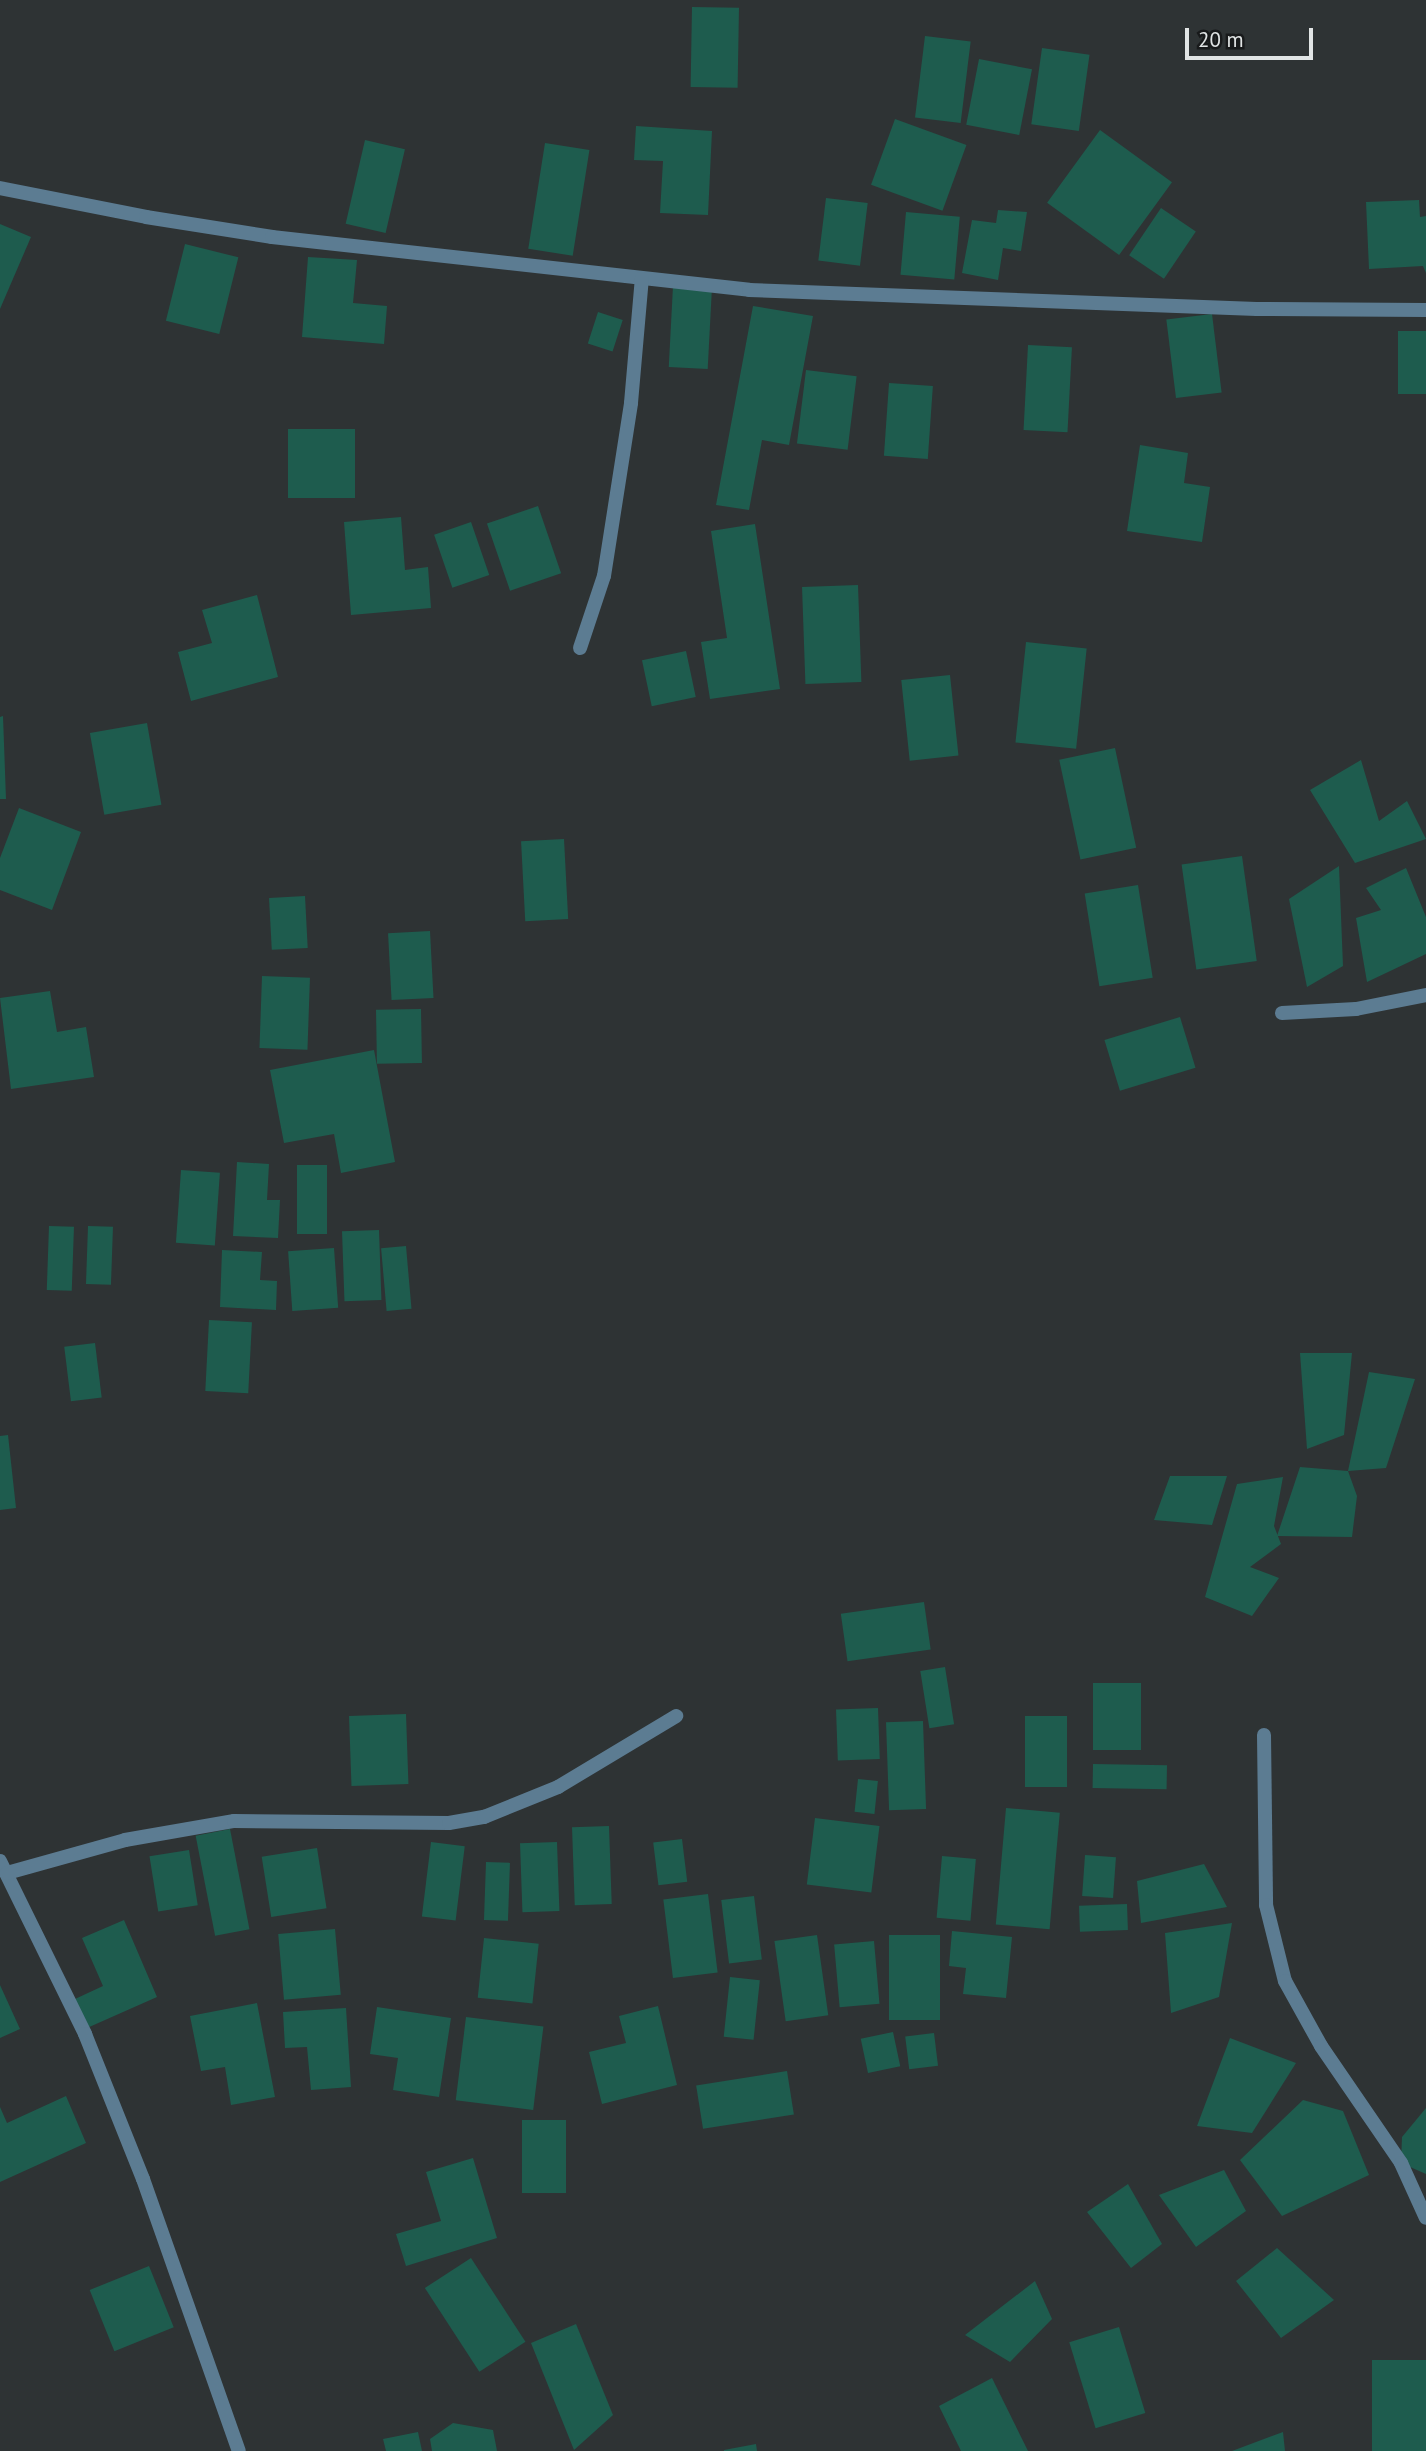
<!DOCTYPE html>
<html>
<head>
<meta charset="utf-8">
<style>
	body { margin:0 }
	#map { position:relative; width:1426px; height:2451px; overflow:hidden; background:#2e3334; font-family:"PT Sans",sans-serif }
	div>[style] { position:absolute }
	.building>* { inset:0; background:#1e5c4e; transform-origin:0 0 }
	.minor>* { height:14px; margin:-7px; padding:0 7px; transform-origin:7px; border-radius:7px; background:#5c7c92 }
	span { translate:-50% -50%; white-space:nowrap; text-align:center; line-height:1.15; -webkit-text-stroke:5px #181a1b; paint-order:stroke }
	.scale { position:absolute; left:1185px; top:28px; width:128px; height:32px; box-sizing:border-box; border:4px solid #e1e5e5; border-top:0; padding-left:9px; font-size:21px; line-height:24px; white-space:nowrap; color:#e1e5e5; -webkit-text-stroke:5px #181a1b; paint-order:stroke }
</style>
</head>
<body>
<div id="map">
	<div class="building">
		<div style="left:692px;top:7px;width:47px;height:80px;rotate:1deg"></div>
		<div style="left:925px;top:36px;width:46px;height:82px;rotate:7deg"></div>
		<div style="left:1042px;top:48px;width:48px;height:77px;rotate:8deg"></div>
		<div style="left:979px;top:59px;width:54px;height:67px;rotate:11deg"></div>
		<div style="left:895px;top:119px;width:76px;height:70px;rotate:20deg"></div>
		<div style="clip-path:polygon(636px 126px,712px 131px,708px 215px,660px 213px,663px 161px,634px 160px)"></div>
		<div style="left:1100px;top:130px;width:89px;height:90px;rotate:36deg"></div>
		<div style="left:365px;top:140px;width:41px;height:86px;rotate:13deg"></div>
		<div style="left:545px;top:143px;width:45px;height:107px;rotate:9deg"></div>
		<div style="left:826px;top:198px;width:42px;height:63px;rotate:7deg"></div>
		<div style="clip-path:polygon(1419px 200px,1420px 217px,1426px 216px,1426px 273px,1423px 266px,1369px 269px,1366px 202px)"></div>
		<div style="left:1161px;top:208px;width:42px;height:57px;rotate:34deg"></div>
		<div style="clip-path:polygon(998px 210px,1027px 212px,1021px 251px,1003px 248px,998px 280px,962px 273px,972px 220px,996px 223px)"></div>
		<div style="left:906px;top:212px;width:54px;height:63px;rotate:5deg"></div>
		<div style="clip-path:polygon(0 224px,31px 237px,0 309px)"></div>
		<div style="left:185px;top:244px;width:55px;height:79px;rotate:14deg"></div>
		<div style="clip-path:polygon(308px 257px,357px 260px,353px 303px,387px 306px,384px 344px,302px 337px)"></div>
		<div style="left:673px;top:286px;width:39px;height:81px;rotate:3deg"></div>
		<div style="clip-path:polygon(753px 306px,813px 316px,789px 445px,762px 440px,749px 510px,716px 505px)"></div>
		<div style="left:598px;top:312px;width:26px;height:33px;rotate:18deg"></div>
		<div style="left:1212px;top:314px;width:79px;height:46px;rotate:83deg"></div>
		<div style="left:1426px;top:331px;width:63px;height:28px;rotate:90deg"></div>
		<div style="left:1028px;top:345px;width:44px;height:85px;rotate:3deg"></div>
		<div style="left:806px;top:370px;width:51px;height:74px;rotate:7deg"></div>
		<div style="left:889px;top:383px;width:44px;height:73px;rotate:4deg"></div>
		<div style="left:288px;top:429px;width:67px;height:69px"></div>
		<div style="clip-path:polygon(1140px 445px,1188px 453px,1184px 483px,1210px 487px,1202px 542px,1127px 531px)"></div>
		<div style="left:538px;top:506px;width:71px;height:54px;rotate:71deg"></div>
		<div style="clip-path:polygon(401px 517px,405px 570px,428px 567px,431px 608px,351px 615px,344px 522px)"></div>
		<div style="left:471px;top:522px;width:56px;height:39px;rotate:71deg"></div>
		<div style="clip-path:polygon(755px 524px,780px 689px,710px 699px,701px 642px,727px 638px,711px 531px)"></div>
		<div style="left:858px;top:585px;width:97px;height:56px;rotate:88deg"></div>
		<div style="clip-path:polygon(257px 595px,278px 677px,191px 701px,178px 652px,212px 643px,202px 610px)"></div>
		<div style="left:1026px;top:642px;width:61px;height:101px;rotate:6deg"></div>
		<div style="left:686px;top:651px;width:47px;height:45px;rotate:78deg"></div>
		<div style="left:950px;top:675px;width:81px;height:49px;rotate:84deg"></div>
		<div style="clip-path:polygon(3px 716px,6px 799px,0 799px,0 717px)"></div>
		<div style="left:147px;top:723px;width:83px;height:58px;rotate:80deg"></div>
		<div style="left:1115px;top:748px;width:102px;height:57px;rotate:78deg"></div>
		<div style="clip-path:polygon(1361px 760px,1379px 821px,1407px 801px,1426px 839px,1355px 863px,1310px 790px)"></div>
		<div style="clip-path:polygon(19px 808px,81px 832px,52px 910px,0 890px,0 858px)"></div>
		<div style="left:564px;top:839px;width:80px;height:43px;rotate:87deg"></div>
		<div style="left:1242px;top:856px;width:106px;height:61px;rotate:82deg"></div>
		<div style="clip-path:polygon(1339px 866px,1343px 966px,1307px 987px,1289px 899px)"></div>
		<div style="clip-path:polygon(1406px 868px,1426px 917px,1426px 954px,1367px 982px,1356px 918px,1381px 910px,1366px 888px)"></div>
		<div style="left:1138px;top:885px;width:94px;height:54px;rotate:81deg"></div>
		<div style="left:305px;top:896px;width:52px;height:36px;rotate:87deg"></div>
		<div style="left:430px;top:931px;width:67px;height:42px;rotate:87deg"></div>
		<div style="left:262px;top:976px;width:48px;height:72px;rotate:2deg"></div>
		<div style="clip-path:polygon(50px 991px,57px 1032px,86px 1027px,94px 1077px,11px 1089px,0 998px)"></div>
		<div style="left:421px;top:1009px;width:54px;height:45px;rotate:89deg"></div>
		<div style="left:1180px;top:1017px;width:53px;height:79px;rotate:73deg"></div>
		<div style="clip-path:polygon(374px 1050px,395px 1162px,341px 1173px,334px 1134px,284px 1143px,270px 1070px)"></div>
		<div style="clip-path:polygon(237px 1162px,269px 1164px,267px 1200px,280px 1200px,278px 1238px,233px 1236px)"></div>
		<div style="left:297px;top:1165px;width:30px;height:69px"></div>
		<div style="left:181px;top:1170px;width:39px;height:73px;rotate:4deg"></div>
		<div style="left:49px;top:1226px;width:25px;height:64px;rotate:2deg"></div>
		<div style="left:88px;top:1226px;width:25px;height:58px;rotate:2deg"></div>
		<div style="left:379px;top:1230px;width:70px;height:37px;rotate:88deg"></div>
		<div style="left:406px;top:1246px;width:63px;height:25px;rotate:85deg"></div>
		<div style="left:334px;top:1248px;width:60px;height:46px;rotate:86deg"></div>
		<div style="clip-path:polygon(222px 1250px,262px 1252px,260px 1280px,277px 1281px,276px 1310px,220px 1307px)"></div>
		<div style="left:209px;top:1320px;width:43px;height:71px;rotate:3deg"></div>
		<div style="left:95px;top:1343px;width:55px;height:31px;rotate:83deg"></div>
		<div style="clip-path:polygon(1300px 1353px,1352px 1353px,1344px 1435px,1307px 1449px)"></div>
		<div style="clip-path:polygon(1369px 1372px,1415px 1379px,1386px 1468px,1348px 1471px)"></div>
		<div style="clip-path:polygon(8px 1435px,16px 1508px,0 1510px,0 1436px)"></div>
		<div style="clip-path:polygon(1300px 1467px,1348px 1471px,1357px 1496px,1352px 1537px,1277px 1536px)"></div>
		<div style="clip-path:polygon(1170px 1476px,1227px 1476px,1212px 1525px,1154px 1520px)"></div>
		<div style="clip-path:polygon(1283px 1477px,1274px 1526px,1281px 1544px,1250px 1567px,1279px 1578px,1252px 1616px,1205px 1597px,1237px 1484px)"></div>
		<div style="left:924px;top:1602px;width:48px;height:84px;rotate:82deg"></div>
		<div style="left:945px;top:1667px;width:58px;height:25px;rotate:81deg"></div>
		<div style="left:1093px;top:1683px;width:48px;height:67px"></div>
		<div style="left:878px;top:1708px;width:51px;height:42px;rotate:88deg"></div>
		<div style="left:406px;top:1714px;width:70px;height:57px;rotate:88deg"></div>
		<div style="left:1025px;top:1716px;width:42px;height:71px"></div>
		<div style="left:923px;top:1721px;width:88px;height:37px;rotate:88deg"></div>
		<div style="left:1093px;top:1764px;width:74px;height:24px;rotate:1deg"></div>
		<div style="left:858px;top:1779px;width:20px;height:33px;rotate:6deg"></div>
		<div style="left:1006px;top:1808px;width:54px;height:117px;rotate:5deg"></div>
		<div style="left:815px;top:1818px;width:65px;height:67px;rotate:7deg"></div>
		<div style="left:609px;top:1826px;width:78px;height:37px;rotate:88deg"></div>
		<div style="left:230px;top:1829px;width:102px;height:35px;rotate:79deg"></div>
		<div style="left:682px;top:1839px;width:43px;height:29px;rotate:83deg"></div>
		<div style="left:431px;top:1842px;width:34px;height:75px;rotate:7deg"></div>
		<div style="left:557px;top:1842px;width:69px;height:37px;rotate:88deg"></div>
		<div style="left:317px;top:1848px;width:61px;height:56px;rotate:81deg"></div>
		<div style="left:189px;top:1850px;width:56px;height:40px;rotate:81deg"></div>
		<div style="left:1085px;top:1855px;width:31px;height:41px;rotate:4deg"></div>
		<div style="left:942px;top:1856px;width:34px;height:62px;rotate:5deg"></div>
		<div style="left:486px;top:1862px;width:24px;height:58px;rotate:2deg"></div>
		<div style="clip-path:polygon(1204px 1864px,1227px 1907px,1141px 1923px,1137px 1881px)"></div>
		<div style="left:708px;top:1894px;width:79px;height:45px;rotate:83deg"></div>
		<div style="left:754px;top:1896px;width:64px;height:33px;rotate:83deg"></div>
		<div style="left:1127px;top:1904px;width:26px;height:48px;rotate:88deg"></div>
		<div style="clip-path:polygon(124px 1920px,157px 1997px,87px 2028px,75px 1999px,103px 1986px,82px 1938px)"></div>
		<div style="clip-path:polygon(1232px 1923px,1219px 1997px,1171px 2013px,1165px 1933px)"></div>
		<div style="left:335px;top:1929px;width:66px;height:57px;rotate:85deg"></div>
		<div style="clip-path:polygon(952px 1931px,1012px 1937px,1006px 1998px,963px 1994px,966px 1968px,949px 1966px)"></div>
		<div style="left:817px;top:1935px;width:81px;height:43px;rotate:82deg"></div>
		<div style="left:889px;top:1935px;width:51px;height:85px"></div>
		<div style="left:484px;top:1938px;width:55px;height:60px;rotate:6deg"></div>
		<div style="left:874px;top:1941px;width:63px;height:40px;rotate:85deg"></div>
		<div style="left:730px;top:1977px;width:30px;height:60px;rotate:6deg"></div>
		<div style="clip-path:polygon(0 1985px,20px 2029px,0 2038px)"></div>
		<div style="clip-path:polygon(257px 2003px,275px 2097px,231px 2105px,225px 2067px,201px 2071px,190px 2016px)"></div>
		<div style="clip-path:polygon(658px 2006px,677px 2085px,602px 2104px,589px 2052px,626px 2043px,619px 2016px)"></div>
		<div style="clip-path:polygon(377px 2007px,451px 2018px,439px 2097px,393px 2090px,398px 2058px,370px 2054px)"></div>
		<div style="clip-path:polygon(346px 2008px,351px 2087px,311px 2090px,307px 2047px,285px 2048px,283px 2012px)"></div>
		<div style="left:466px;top:2017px;width:78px;height:84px;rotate:7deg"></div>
		<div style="left:893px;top:2032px;width:35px;height:33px;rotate:78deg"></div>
		<div style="left:934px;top:2033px;width:33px;height:29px;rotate:83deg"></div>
		<div style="clip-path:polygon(1230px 2038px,1296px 2063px,1252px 2133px,1197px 2126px)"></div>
		<div style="left:787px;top:2071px;width:44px;height:92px;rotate:81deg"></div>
		<div style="clip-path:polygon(66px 2096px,86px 2143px,0 2182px,0 2107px,7px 2123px)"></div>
		<div style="clip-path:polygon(1303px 2100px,1343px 2111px,1369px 2175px,1282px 2216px,1240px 2160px)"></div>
		<div style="clip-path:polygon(1426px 2108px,1426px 2174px,1401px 2163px,1402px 2137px)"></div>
		<div style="left:566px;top:2120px;width:73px;height:44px;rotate:90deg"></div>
		<div style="clip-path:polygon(473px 2158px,497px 2238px,406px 2266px,396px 2234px,441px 2221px,426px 2172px)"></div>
		<div style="clip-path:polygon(1224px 2170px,1246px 2211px,1196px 2247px,1159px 2195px)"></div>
		<div style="clip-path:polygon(1128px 2184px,1162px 2244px,1131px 2268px,1087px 2212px)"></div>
		<div style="clip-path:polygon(1277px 2248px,1334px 2300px,1281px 2338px,1236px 2281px)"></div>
		<div style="left:471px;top:2258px;width:100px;height:55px;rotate:57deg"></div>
		<div style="left:149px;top:2266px;width:66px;height:64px;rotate:68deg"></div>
		<div style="clip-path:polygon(1035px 2281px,1052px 2319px,1010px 2362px,965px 2335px)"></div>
		<div style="clip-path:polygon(576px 2324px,613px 2415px,574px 2450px,531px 2343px)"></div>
		<div style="left:1119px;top:2327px;width:90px;height:52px;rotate:73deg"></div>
		<div style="left:1426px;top:2360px;width:91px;height:54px;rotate:90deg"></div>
		<div style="clip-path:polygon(992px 2378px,1028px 2451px,961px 2451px,939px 2406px)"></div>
		<div style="clip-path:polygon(453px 2423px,493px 2430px,497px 2451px,432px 2451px,430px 2439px)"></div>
		<div style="clip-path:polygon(418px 2432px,422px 2451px,386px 2451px,383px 2439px)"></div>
		<div style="clip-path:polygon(1283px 2432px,1285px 2451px,1232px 2451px)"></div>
		<div style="clip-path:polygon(756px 2444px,757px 2451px,724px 2451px,724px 2450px)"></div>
	</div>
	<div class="minor">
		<div style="left:0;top:188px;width:149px;rotate:11.2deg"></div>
		<div style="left:146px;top:217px;width:128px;rotate:9deg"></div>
		<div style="left:272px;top:237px;width:480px;rotate:6.3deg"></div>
		<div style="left:749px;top:290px;width:508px;rotate:2.14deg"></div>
		<div style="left:1257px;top:309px;width:169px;rotate:0.3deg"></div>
		<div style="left:580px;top:648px;width:76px;rotate:-71.6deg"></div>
		<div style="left:604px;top:576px;width:175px;rotate:-81.1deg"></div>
		<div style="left:631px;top:403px;width:125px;rotate:-85deg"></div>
		<div style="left:1282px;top:1013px;width:74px;rotate:-3.1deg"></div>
		<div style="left:1356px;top:1009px;width:71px;rotate:-11.3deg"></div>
		<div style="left:1264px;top:1735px;width:170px;rotate:89.3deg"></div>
		<div style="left:1266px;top:1905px;width:78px;rotate:76deg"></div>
		<div style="left:1285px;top:1981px;width:74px;rotate:61deg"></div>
		<div style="left:1321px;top:2046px;width:142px;rotate:55.6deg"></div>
		<div style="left:1401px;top:2163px;width:60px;rotate:65.6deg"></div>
		<div style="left:0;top:1861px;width:193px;rotate:63.8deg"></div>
		<div style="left:85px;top:2034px;width:156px;rotate:68.2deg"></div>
		<div style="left:143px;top:2179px;width:288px;rotate:70.6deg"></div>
		<div style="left:7px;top:1873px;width:123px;rotate:-15.6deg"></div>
		<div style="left:125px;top:1840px;width:111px;rotate:-9.9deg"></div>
		<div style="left:234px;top:1821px;width:215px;rotate:0.5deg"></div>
		<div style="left:449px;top:1823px;width:36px;rotate:-10deg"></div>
		<div style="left:484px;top:1817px;width:80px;rotate:-22.1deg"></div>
		<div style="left:558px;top:1787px;width:138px;rotate:-31deg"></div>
	</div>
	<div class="scale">20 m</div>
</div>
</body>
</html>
